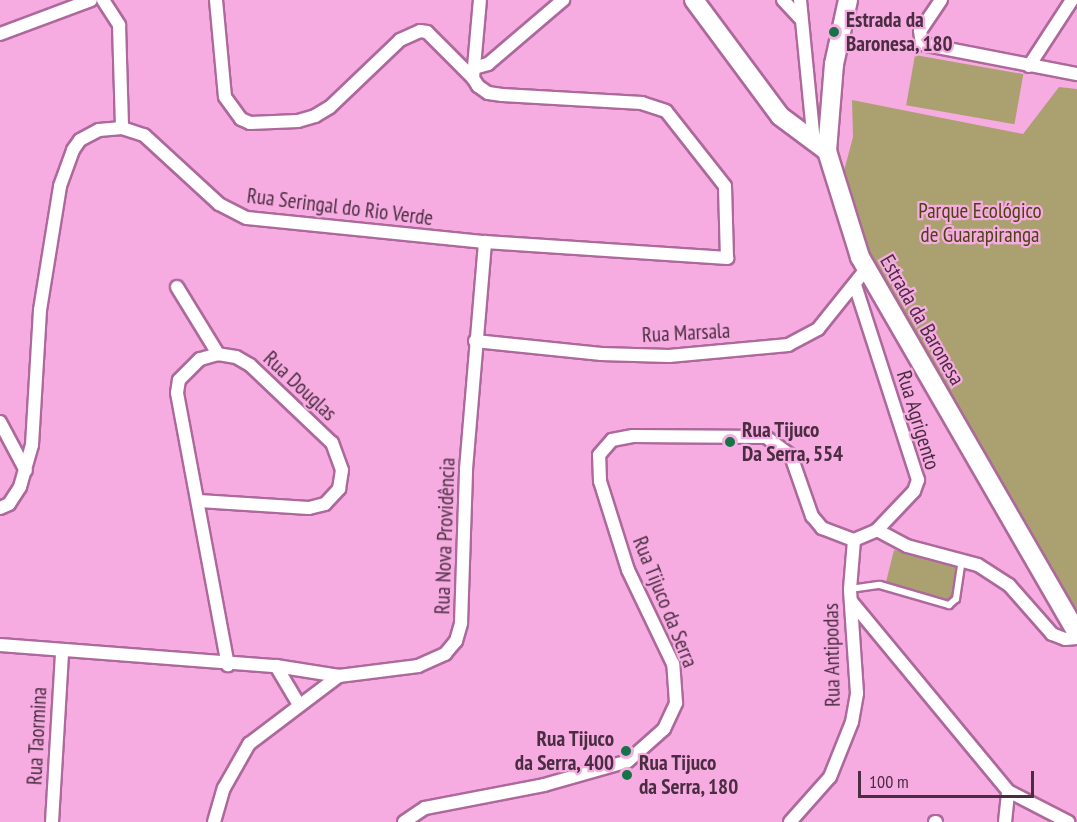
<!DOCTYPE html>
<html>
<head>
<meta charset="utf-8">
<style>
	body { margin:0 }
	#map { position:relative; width:1077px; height:822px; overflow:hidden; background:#f6ace1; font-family:"PT Sans Narrow",sans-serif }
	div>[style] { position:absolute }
	.green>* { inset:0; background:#aba170; transform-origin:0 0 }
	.roads { filter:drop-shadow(2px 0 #ad699b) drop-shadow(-2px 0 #ad699b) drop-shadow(0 2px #ad699b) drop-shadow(0 -2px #ad699b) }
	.lane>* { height:6px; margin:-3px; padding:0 3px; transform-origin:3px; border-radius:3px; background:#fff }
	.street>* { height:12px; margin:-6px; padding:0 6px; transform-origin:6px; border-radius:6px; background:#fff }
	.secondary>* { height:18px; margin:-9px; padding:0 9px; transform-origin:9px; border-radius:9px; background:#fff }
	.dots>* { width:16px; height:16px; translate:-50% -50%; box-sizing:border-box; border:3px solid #f6ace1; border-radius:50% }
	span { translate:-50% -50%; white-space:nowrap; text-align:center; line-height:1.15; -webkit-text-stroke:4.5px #f6ace1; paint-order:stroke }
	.poi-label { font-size:21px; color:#4a2d42; font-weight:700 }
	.left { translate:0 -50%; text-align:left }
	.right { translate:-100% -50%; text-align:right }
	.street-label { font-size:21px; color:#4a2d42 }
	.park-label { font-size:21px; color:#4d4212 }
	.scale { position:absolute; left:858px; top:771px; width:176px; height:27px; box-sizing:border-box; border:3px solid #4a2d42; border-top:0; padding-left:8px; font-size:18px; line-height:21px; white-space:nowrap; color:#4a2d42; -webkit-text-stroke:4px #f6ace1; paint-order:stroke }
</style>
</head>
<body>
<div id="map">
	<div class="green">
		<div style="left:915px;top:55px;width:110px;height:51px;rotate:10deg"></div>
		<div style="clip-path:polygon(1059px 87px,1077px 89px,1077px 628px,883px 292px,841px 182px,853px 137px,852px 100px,1023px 134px)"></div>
		<div style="left:894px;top:550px;width:68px;height:35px;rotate:14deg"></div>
	</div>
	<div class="roads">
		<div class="lane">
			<div style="left:850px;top:589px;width:30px;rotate:-8deg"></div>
			<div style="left:880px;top:585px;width:72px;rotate:16.2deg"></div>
			<div style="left:949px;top:605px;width:9px;rotate:-41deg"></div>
			<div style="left:956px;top:599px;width:40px;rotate:-81.5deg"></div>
		</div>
		<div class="street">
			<div style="left:103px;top:0;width:30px;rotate:57deg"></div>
			<div style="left:119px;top:25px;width:103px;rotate:88.3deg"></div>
			<div style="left:216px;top:0;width:97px;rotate:84.7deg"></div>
			<div style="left:225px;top:97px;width:27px;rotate:54deg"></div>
			<div style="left:241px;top:119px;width:10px;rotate:24deg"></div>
			<div style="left:250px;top:123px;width:48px;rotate:-2.4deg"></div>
			<div style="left:298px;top:121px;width:18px;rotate:-16deg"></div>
			<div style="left:315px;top:116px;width:17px;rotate:-31deg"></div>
			<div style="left:330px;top:107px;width:97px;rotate:-43.7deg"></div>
			<div style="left:400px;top:40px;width:22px;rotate:-24deg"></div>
			<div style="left:420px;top:31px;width:7px;rotate:8deg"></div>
			<div style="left:427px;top:32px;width:65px;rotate:45deg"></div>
			<div style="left:783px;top:0;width:26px;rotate:47deg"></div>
			<div style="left:800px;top:0;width:144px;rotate:84.4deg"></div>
			<div style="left:941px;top:0;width:37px;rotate:124deg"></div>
			<div style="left:920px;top:31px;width:13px;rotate:81deg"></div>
			<div style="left:922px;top:44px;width:158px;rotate:11deg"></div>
			<div style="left:0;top:34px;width:97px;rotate:-20.5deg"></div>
			<div style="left:1029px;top:66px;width:79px;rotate:-56.9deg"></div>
			<div style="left:474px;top:68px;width:15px;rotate:-16deg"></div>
			<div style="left:488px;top:64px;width:99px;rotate:-40.5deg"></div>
			<div style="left:177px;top:287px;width:79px;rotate:58.5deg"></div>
			<div style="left:475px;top:341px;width:127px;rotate:5.9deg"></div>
			<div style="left:601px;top:354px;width:68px;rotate:1.7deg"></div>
			<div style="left:669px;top:356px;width:120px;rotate:-5.3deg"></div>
			<div style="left:788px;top:345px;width:34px;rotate:-28deg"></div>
			<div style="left:818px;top:329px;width:77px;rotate:-51.3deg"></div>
			<div style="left:0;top:422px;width:55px;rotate:62deg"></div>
			<div style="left:199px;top:501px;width:110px;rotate:3.6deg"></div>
			<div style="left:309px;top:508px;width:16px;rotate:-14deg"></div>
			<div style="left:325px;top:504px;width:21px;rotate:-47deg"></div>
			<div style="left:339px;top:489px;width:19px;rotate:-81deg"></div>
			<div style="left:342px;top:470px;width:29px;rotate:-110deg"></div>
			<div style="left:332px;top:443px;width:113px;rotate:-136.4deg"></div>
			<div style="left:250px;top:365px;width:16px;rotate:-150deg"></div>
			<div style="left:236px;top:357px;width:18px;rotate:-171deg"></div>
			<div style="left:218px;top:354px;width:19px;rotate:164deg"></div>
			<div style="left:200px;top:359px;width:30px;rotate:135deg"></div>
			<div style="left:179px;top:380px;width:13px;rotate:99deg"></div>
			<div style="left:177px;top:393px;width:277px;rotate:79.4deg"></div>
			<div style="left:0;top:508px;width:10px;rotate:-24deg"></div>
			<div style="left:9px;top:504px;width:20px;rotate:-57deg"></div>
			<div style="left:20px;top:487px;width:44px;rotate:-74.1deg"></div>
			<div style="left:32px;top:445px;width:135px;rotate:-86.6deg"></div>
			<div style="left:40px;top:310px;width:126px;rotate:-80.8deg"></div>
			<div style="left:60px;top:186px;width:38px;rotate:-70deg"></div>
			<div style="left:73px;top:150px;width:12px;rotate:-55deg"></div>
			<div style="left:80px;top:140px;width:21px;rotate:-28deg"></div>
			<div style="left:99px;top:130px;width:23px;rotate:-5deg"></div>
			<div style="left:122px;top:128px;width:23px;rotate:18deg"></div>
			<div style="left:144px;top:135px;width:102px;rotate:42.6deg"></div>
			<div style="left:219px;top:204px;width:31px;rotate:27deg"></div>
			<div style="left:247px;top:218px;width:239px;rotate:5.8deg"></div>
			<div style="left:485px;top:242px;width:243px;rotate:3.8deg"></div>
			<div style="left:727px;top:258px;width:72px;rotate:-91.6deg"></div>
			<div style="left:725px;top:186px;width:95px;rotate:-128.2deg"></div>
			<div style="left:666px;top:111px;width:25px;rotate:-162deg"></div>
			<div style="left:642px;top:103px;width:140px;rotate:-176.7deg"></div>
			<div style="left:502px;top:95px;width:14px;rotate:-172deg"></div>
			<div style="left:488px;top:93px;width:12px;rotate:-145deg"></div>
			<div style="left:478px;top:86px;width:9px;rotate:-122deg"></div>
			<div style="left:473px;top:78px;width:78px;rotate:-84.9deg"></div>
			<div style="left:877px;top:530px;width:34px;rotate:28deg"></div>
			<div style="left:907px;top:546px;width:73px;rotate:15deg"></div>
			<div style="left:978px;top:565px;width:37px;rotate:33deg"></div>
			<div style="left:1009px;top:585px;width:65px;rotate:48.7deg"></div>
			<div style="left:1052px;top:634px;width:14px;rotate:21deg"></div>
			<div style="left:1065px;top:639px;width:12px;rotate:-5deg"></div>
			<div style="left:854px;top:540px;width:25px;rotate:-23deg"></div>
			<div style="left:877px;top:530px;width:54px;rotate:-46.5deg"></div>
			<div style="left:914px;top:491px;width:12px;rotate:-70deg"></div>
			<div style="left:918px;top:480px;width:205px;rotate:-107.9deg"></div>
			<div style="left:851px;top:601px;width:246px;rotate:50.4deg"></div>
			<div style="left:1008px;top:791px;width:68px;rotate:27.3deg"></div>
			<div style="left:0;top:645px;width:277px;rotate:4.4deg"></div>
			<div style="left:276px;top:666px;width:64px;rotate:9deg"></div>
			<div style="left:339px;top:676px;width:80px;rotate:-7.2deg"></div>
			<div style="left:418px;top:666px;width:30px;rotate:-24deg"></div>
			<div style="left:445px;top:654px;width:17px;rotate:-50deg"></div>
			<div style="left:456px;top:641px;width:19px;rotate:-74deg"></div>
			<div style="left:461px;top:623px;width:154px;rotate:-88.1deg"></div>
			<div style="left:466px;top:469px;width:228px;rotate:-85.2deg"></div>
			<div style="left:276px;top:666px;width:43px;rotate:59.3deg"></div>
			<div style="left:52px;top:822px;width:170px;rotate:-86.6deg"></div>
			<div style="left:214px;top:822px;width:35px;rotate:-74deg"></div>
			<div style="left:224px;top:788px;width:51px;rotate:-60.4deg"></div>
			<div style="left:249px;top:744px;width:113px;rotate:-37.1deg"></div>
			<div style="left:404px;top:822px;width:25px;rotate:-34deg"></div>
			<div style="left:425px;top:808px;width:121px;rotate:-10.9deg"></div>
			<div style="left:544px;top:785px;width:87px;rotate:-15.9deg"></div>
			<div style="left:628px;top:761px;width:48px;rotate:-41.6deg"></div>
			<div style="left:664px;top:729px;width:29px;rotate:-65deg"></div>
			<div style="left:676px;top:703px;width:39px;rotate:-94deg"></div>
			<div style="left:673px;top:664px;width:104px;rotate:-115.6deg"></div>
			<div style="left:628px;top:570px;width:93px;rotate:-107.5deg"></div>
			<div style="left:600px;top:481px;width:26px;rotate:-92deg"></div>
			<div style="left:599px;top:455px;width:20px;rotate:-49deg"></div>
			<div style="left:612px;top:440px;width:21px;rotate:-11deg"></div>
			<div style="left:633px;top:436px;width:133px;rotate:0.4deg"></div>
			<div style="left:766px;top:437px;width:31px;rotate:37deg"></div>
			<div style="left:791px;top:456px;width:64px;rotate:70.7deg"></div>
			<div style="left:812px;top:516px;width:16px;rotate:50deg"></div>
			<div style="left:822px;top:528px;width:34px;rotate:21deg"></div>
			<div style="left:790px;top:822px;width:60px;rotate:-48.4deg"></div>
			<div style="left:830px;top:777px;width:59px;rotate:-68.2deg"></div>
			<div style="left:852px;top:722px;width:29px;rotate:-80deg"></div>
			<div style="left:857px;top:693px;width:104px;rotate:-93.9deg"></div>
			<div style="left:850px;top:589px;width:49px;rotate:-85.3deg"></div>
			<div style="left:935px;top:822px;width:1px"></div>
			<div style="left:1005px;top:822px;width:31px;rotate:-84deg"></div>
		</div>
		<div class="secondary">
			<div style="left:694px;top:0;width:144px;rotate:53.4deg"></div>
			<div style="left:780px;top:116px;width:59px;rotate:36.7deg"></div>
			<div style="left:848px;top:0;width:66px;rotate:102.3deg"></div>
			<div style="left:834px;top:64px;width:87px;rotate:94.6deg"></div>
			<div style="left:827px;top:151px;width:111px;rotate:72.7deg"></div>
			<div style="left:860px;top:257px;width:434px;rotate:60deg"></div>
		</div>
	</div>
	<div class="dots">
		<div style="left:834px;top:32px;background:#167247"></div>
		<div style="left:730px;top:442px;background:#167247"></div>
		<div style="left:626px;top:751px;background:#167247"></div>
		<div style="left:627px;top:775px;background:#167247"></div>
	</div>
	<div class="poi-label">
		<span class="left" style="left:846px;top:32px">Estrada da<br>Baronesa, 180</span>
		<span class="left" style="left:742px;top:442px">Rua Tijuco<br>Da Serra, 554</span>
		<span class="right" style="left:614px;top:751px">Rua Tijuco<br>da Serra, 400</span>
		<span class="left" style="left:639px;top:775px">Rua Tijuco<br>da Serra, 180</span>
	</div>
	<div class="street-label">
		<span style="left:340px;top:207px;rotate:7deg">Rua Seringal do Rio Verde</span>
		<span style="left:922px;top:320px;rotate:60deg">Estrada da Baronesa</span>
		<span style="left:686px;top:333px;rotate:-3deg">Rua Marsala</span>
		<span style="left:300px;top:386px;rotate:43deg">Rua Douglas</span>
		<span style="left:918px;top:420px;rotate:73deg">Rua Agrigento</span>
		<span style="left:445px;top:536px;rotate:-88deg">Rua Nova Providência</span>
		<span style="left:665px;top:602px;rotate:68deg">Rua Tijuco da Serra</span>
		<span style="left:832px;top:655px;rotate:-91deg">Rua Antipodas</span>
		<span style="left:37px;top:736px;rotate:-87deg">Rua Taormina</span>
	</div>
	<div class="park-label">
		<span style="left:980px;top:223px">Parque Ecológico<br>de Guarapiranga</span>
	</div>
	<div class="scale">100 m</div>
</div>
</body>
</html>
